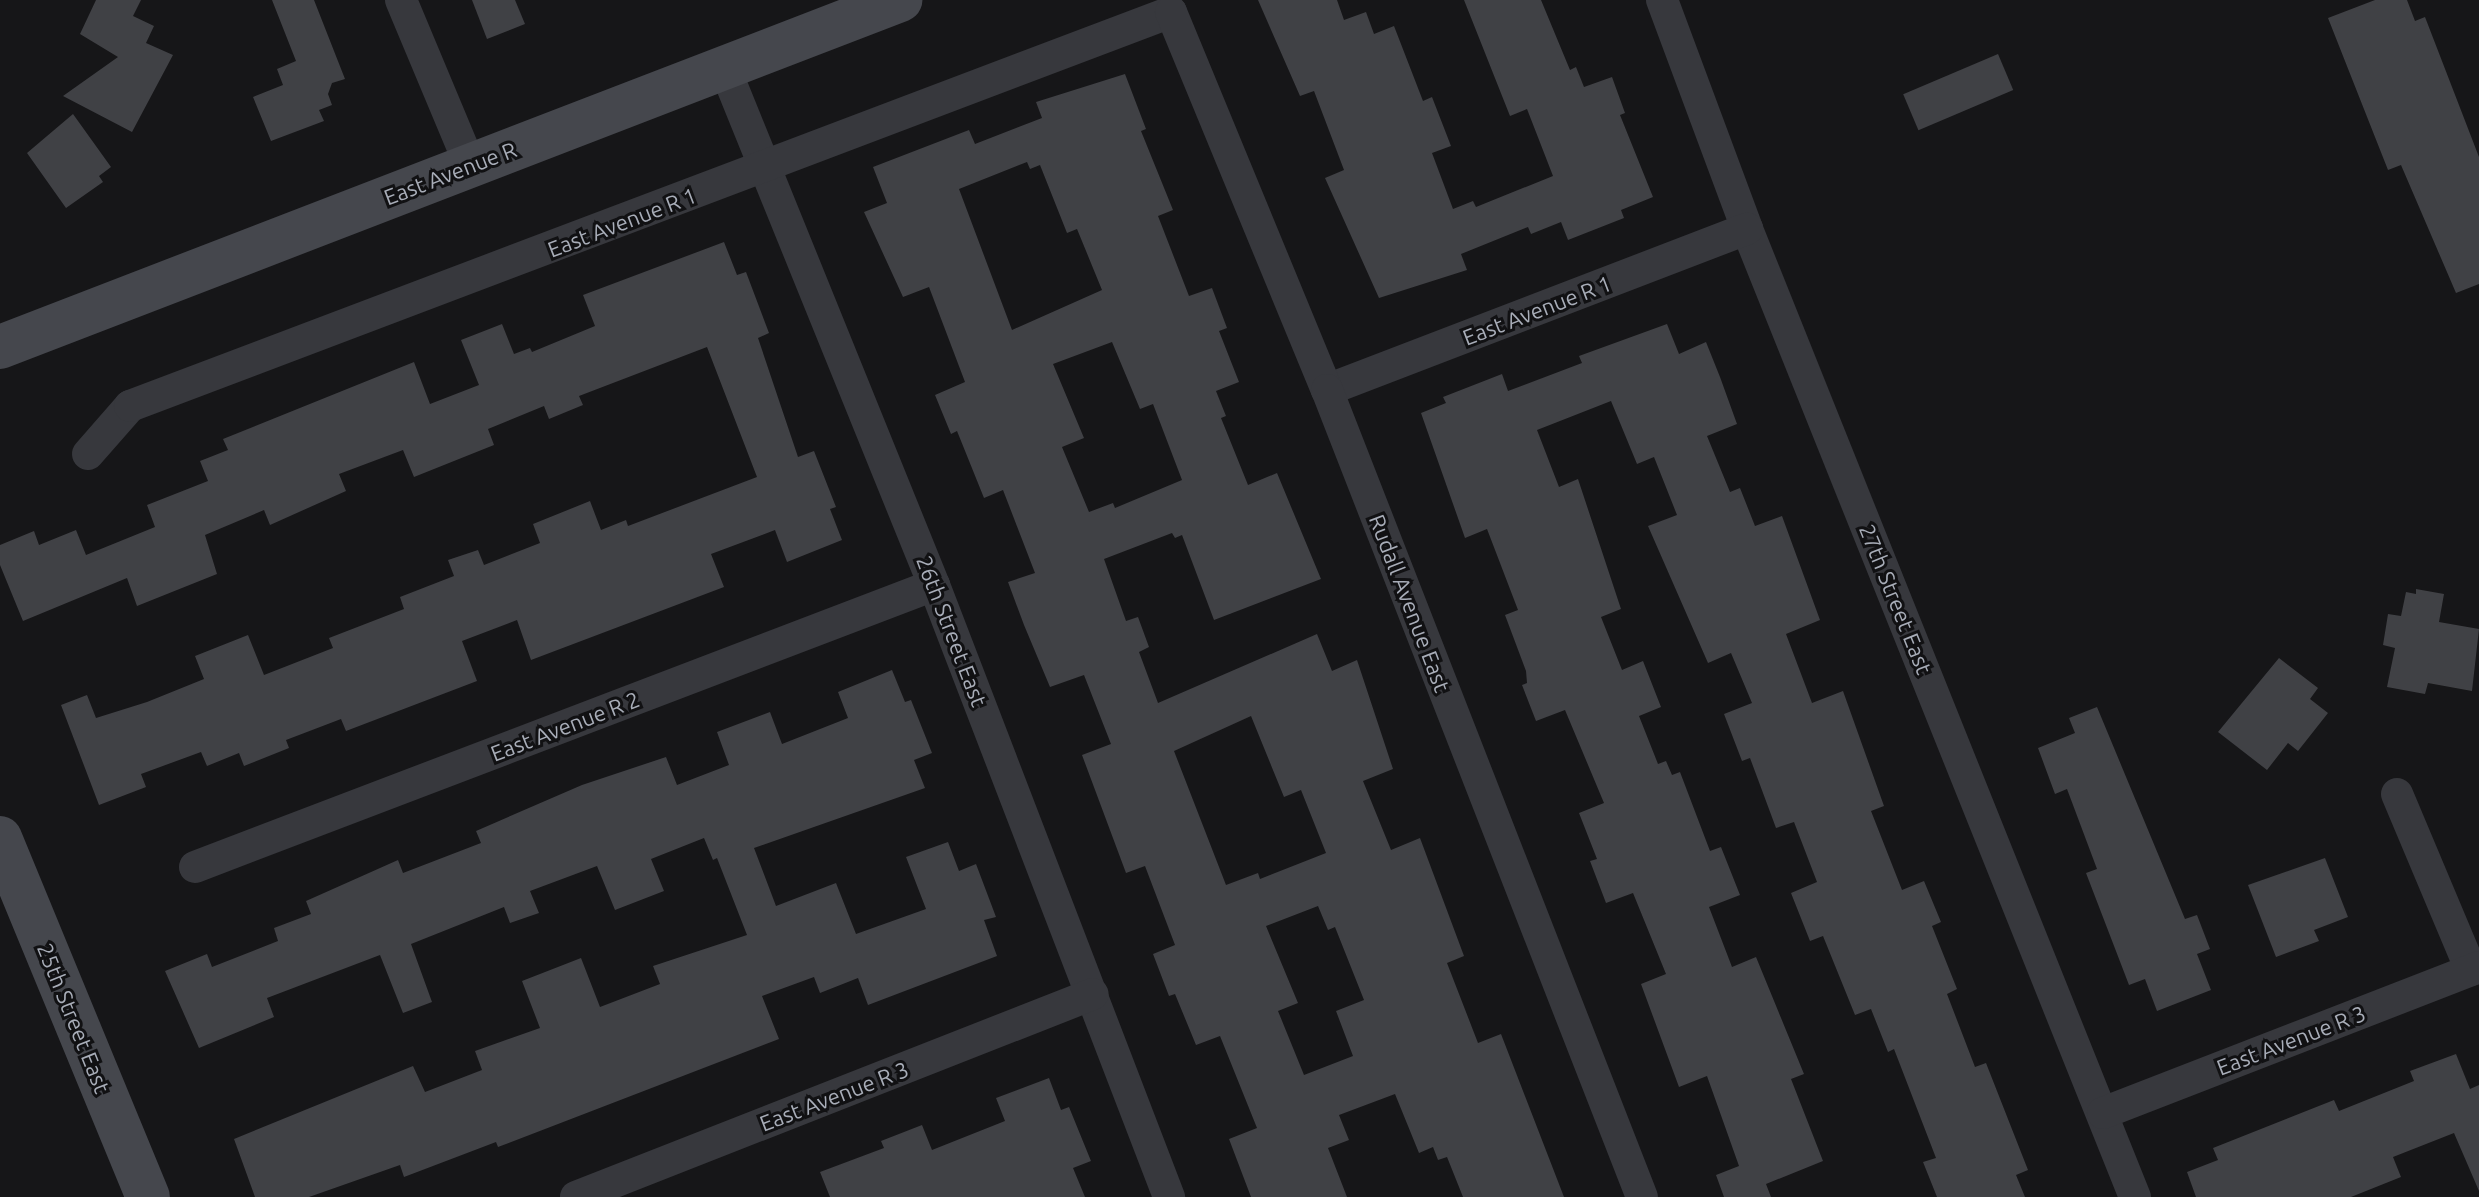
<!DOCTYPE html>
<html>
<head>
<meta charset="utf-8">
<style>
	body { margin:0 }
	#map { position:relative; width:2479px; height:1197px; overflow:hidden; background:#161618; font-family:Ubuntu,sans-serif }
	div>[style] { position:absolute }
	.building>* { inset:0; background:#404145; transform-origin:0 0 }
	.street>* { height:32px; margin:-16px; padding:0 16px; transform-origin:16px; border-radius:16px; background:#37383d }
	.secondary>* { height:44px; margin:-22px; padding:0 22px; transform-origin:22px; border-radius:22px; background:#45474d }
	span { translate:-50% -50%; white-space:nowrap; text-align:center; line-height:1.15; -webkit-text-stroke:6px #111113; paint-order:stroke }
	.street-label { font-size:22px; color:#a8adb8 }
</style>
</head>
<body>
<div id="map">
	<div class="building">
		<div style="clip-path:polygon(96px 0,141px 0,133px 16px,154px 26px,146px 43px,173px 55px,132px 132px,63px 96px,118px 57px,80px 34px)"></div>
		<div style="clip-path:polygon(272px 0,314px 0,345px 79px,332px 83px,328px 94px,332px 105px,319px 110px,324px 121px,271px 141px,253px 97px,283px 85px,277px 69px,296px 61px)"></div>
		<div style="clip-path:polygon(472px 0,515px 0,525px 24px,487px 39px)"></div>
		<div style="clip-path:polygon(1258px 0,1337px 0,1344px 20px,1366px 12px,1374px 34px,1394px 26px,1423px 101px,1432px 97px,1451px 146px,1432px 153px,1453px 209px,1473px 201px,1476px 207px,1553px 176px,1527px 109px,1510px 116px,1464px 0,1541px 0,1570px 70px,1576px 67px,1584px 87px,1612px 77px,1625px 113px,1620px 115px,1653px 197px,1621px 210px,1624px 218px,1568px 240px,1561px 222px,1531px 234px,1528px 227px,1461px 254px,1467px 270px,1379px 298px,1325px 178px,1344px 170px,1314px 91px,1300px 96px)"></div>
		<div style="clip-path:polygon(2375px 0,2407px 0,2415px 21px,2425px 17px,2479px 157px,2479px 284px,2456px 293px,2401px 165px,2388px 170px,2328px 18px)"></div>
		<div style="left:1998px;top:54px;width:39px;height:103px;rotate:67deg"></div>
		<div style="clip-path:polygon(evenodd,1125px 74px,1146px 129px,1141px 131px,1173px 210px,1158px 216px,1189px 296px,1212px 288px,1227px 328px,1219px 331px,1239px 382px,1216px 391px,1226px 416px,1221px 418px,1248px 485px,1277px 473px,1321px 579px,1214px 620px,1182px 535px,1175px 538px,1172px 533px,1104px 559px,1126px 621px,1138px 617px,1149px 647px,1139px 652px,1158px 703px,1317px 634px,1332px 671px,1357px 660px,1393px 769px,1363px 781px,1391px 850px,1420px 838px,1464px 956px,1447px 963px,1478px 1043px,1501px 1034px,1564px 1197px,1463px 1197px,1447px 1157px,1438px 1160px,1433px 1147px,1419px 1153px,1395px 1094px,1339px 1115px,1349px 1140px,1328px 1148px,1347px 1197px,1251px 1197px,1229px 1139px,1257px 1128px,1220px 1036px,1196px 1045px,1175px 994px,1169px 996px,1153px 954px,1175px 945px,1145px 866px,1126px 873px,1082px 755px,1111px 744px,1084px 675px,1050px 687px,1024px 625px,1008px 582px,1035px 573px,1003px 490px,984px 498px,957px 431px,951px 434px,935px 395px,965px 382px,929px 287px,903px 297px,864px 212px,887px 203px,873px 167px,969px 130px,975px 144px,1042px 118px,1036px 102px,1125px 74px,1027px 162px,1030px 169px,1040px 165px,1067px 233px,1077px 229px,1102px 290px,1012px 330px,959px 189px,1027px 162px,1125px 74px,1112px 342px,1140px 409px,1153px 404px,1182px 480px,1115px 508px,1113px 503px,1089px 512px,1062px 447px,1084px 438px,1053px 364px,1112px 342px,1125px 74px,1251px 716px,1284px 797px,1301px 790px,1326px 853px,1260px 879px,1258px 873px,1226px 885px,1174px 751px,1251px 716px,1125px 74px,1318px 906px,1328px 930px,1335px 927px,1364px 1000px,1336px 1011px,1353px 1056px,1304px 1075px,1278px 1011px,1298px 1003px,1266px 926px,1318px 906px)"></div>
		<div style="clip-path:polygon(73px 114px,111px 167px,99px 176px,103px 182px,66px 208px,27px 153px)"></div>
		<div style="clip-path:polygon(724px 242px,737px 275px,746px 272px,769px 333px,758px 338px,798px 457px,814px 451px,836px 507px,830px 509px,842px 540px,787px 562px,775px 530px,711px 554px,724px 587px,531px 660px,517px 620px,462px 641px,477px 681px,346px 731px,341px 719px,286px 740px,289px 748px,244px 766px,239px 753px,207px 766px,201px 752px,141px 774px,146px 787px,99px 805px,61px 705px,87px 695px,96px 718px,147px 702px,204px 679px,195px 656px,248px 635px,264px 675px,333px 648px,329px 638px,404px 609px,400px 597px,454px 576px,448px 560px,478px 550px,484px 565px,540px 543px,533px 524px,590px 501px,601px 530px,626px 520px,628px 526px,757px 477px,707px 347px,579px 396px,583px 405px,549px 419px,544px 406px,488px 429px,494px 445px,414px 477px,403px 450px,339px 474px,346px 491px,299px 512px,270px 525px,264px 510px,205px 535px,217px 574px,137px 606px,127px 578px,23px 621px,0 565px,0 545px,34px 531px,39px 545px,76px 530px,86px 555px,155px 527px,147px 505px,208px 481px,200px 461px,228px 450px,223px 439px,414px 362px,430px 404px,479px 385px,461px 340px,502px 324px,514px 354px,530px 348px,532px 352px,595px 326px,583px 295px)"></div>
		<div style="clip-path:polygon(1667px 324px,1679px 354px,1706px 342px,1720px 377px,1737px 424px,1707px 436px,1730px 492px,1740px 488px,1755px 526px,1782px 516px,1820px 620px,1786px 634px,1812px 703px,1843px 691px,1884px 806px,1871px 811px,1902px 890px,1924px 881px,1941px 922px,1932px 926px,1957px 989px,1947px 994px,1975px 1067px,1986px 1063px,2028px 1170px,2016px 1175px,2025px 1197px,1937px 1197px,1923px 1162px,1936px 1158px,1894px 1049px,1888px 1052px,1871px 1009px,1855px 1015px,1823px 936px,1810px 941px,1791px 893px,1817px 882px,1794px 822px,1776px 828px,1750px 758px,1742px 761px,1724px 714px,1752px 703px,1731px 653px,1708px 663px,1648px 526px,1677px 515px,1654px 457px,1637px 464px,1611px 401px,1537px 430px,1559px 487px,1578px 479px,1621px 609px,1601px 617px,1622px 670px,1643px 661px,1661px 707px,1639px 716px,1658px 764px,1666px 761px,1672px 775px,1680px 772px,1710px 851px,1721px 847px,1740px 895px,1709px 907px,1732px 967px,1756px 957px,1804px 1074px,1791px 1079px,1823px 1161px,1766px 1184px,1771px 1197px,1724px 1197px,1716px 1175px,1739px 1166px,1707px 1076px,1679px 1087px,1641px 984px,1666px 974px,1633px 893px,1606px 903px,1590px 861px,1597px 859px,1579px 813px,1604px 803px,1565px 710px,1536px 721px,1522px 685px,1527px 683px,1526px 671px,1505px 615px,1518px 610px,1487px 529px,1465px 538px,1421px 413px,1446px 403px,1443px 397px,1502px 374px,1508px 391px,1582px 363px,1579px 356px)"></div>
		<div style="clip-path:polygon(2416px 589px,2444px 594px,2439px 622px,2479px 629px,2472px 691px,2428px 683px,2425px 694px,2387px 687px,2395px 648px,2383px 645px,2388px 614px,2401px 616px,2406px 592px,2416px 594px)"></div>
		<div style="clip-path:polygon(2279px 658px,2318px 688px,2310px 699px,2328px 713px,2298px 751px,2288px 743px,2267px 770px,2218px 732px)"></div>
		<div style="clip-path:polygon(892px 670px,905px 702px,911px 700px,932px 753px,914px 760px,925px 788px,754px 848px,776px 906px,836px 883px,856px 934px,926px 909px,906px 857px,948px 842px,959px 871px,976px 864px,996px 917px,984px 920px,997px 956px,868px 1005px,858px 978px,820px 993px,814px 977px,762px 996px,779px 1039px,498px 1147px,496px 1142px,404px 1177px,400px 1165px,309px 1197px,255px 1197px,234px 1139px,413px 1066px,425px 1092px,482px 1070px,475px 1051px,540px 1028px,522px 981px,581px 958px,600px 1007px,660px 984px,653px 966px,747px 935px,717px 858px,713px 860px,704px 838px,651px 859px,664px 891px,615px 910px,597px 866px,530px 891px,539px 913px,510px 923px,504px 907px,411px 944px,432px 1002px,403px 1013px,380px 955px,267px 998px,274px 1017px,199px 1048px,165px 971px,207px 954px,212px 967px,278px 941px,274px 928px,311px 914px,306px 901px,398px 860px,403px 873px,481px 843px,476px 831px,582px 785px,666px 757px,677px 785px,729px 765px,717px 732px,770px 712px,782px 744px,848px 718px,838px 692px)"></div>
		<div style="clip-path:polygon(2097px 707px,2185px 919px,2197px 915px,2210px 949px,2197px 954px,2211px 990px,2157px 1011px,2145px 979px,2129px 985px,2086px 873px,2097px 869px,2067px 789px,2055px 794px,2038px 748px,2075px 733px,2069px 718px)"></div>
		<div style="clip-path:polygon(2325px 858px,2348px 917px,2314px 930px,2319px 941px,2276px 957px,2248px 885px)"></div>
		<div style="clip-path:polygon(2456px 1054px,2470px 1089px,2479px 1085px,2479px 1191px,2454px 1133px,2393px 1157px,2401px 1177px,2351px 1197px,2196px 1197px,2187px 1172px,2218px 1160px,2213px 1148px,2334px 1100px,2339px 1111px,2414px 1081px,2410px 1071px)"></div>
		<div style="clip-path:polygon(1049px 1078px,1061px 1110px,1069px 1107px,1091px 1161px,1073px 1168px,1085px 1197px,830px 1197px,820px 1172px,884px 1148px,881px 1141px,922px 1125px,932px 1150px,1005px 1121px,996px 1098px)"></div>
	</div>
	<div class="street">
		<div style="left:401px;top:0;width:179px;rotate:67.3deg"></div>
		<div style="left:1662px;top:0;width:244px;rotate:69.6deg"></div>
		<div style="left:1747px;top:229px;width:1043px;rotate:68.16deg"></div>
		<div style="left:725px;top:69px;width:557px;rotate:67.95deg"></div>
		<div style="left:934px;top:585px;width:656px;rotate:68.99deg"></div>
		<div style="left:1327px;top:390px;width:450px;rotate:-21deg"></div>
		<div style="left:88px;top:454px;width:64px;rotate:-48.8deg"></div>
		<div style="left:130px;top:406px;width:1113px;rotate:-20.73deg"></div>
		<div style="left:1171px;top:12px;width:409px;rotate:67.6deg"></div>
		<div style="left:1327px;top:390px;width:866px;rotate:68.68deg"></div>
		<div style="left:2397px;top:794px;width:191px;rotate:67.2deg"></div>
		<div style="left:195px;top:867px;width:791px;rotate:-20.89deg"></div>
		<div style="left:2103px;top:1113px;width:403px;rotate:-21.2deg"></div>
		<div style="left:576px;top:1197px;width:555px;rotate:-21.44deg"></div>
	</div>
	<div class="secondary">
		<div style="left:0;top:347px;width:965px;rotate:-21.08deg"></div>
		<div style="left:0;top:838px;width:388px;rotate:67.6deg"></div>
	</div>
	<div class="street-label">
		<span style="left:450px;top:173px;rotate:-21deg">East Avenue R</span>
		<span style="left:622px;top:222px;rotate:-21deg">East Avenue R 1</span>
		<span style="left:1537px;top:310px;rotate:-21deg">East Avenue R 1</span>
		<span style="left:1896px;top:599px;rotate:68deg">27th Street East</span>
		<span style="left:1410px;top:603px;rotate:69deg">Rudall Avenue East</span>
		<span style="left:952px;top:631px;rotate:69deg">26th Street East</span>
		<span style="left:565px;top:726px;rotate:-21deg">East Avenue R 2</span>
		<span style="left:74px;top:1018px;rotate:68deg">25th Street East</span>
		<span style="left:2291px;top:1040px;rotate:-21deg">East Avenue R 3</span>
		<span style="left:834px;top:1096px;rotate:-21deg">East Avenue R 3</span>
	</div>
</div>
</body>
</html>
